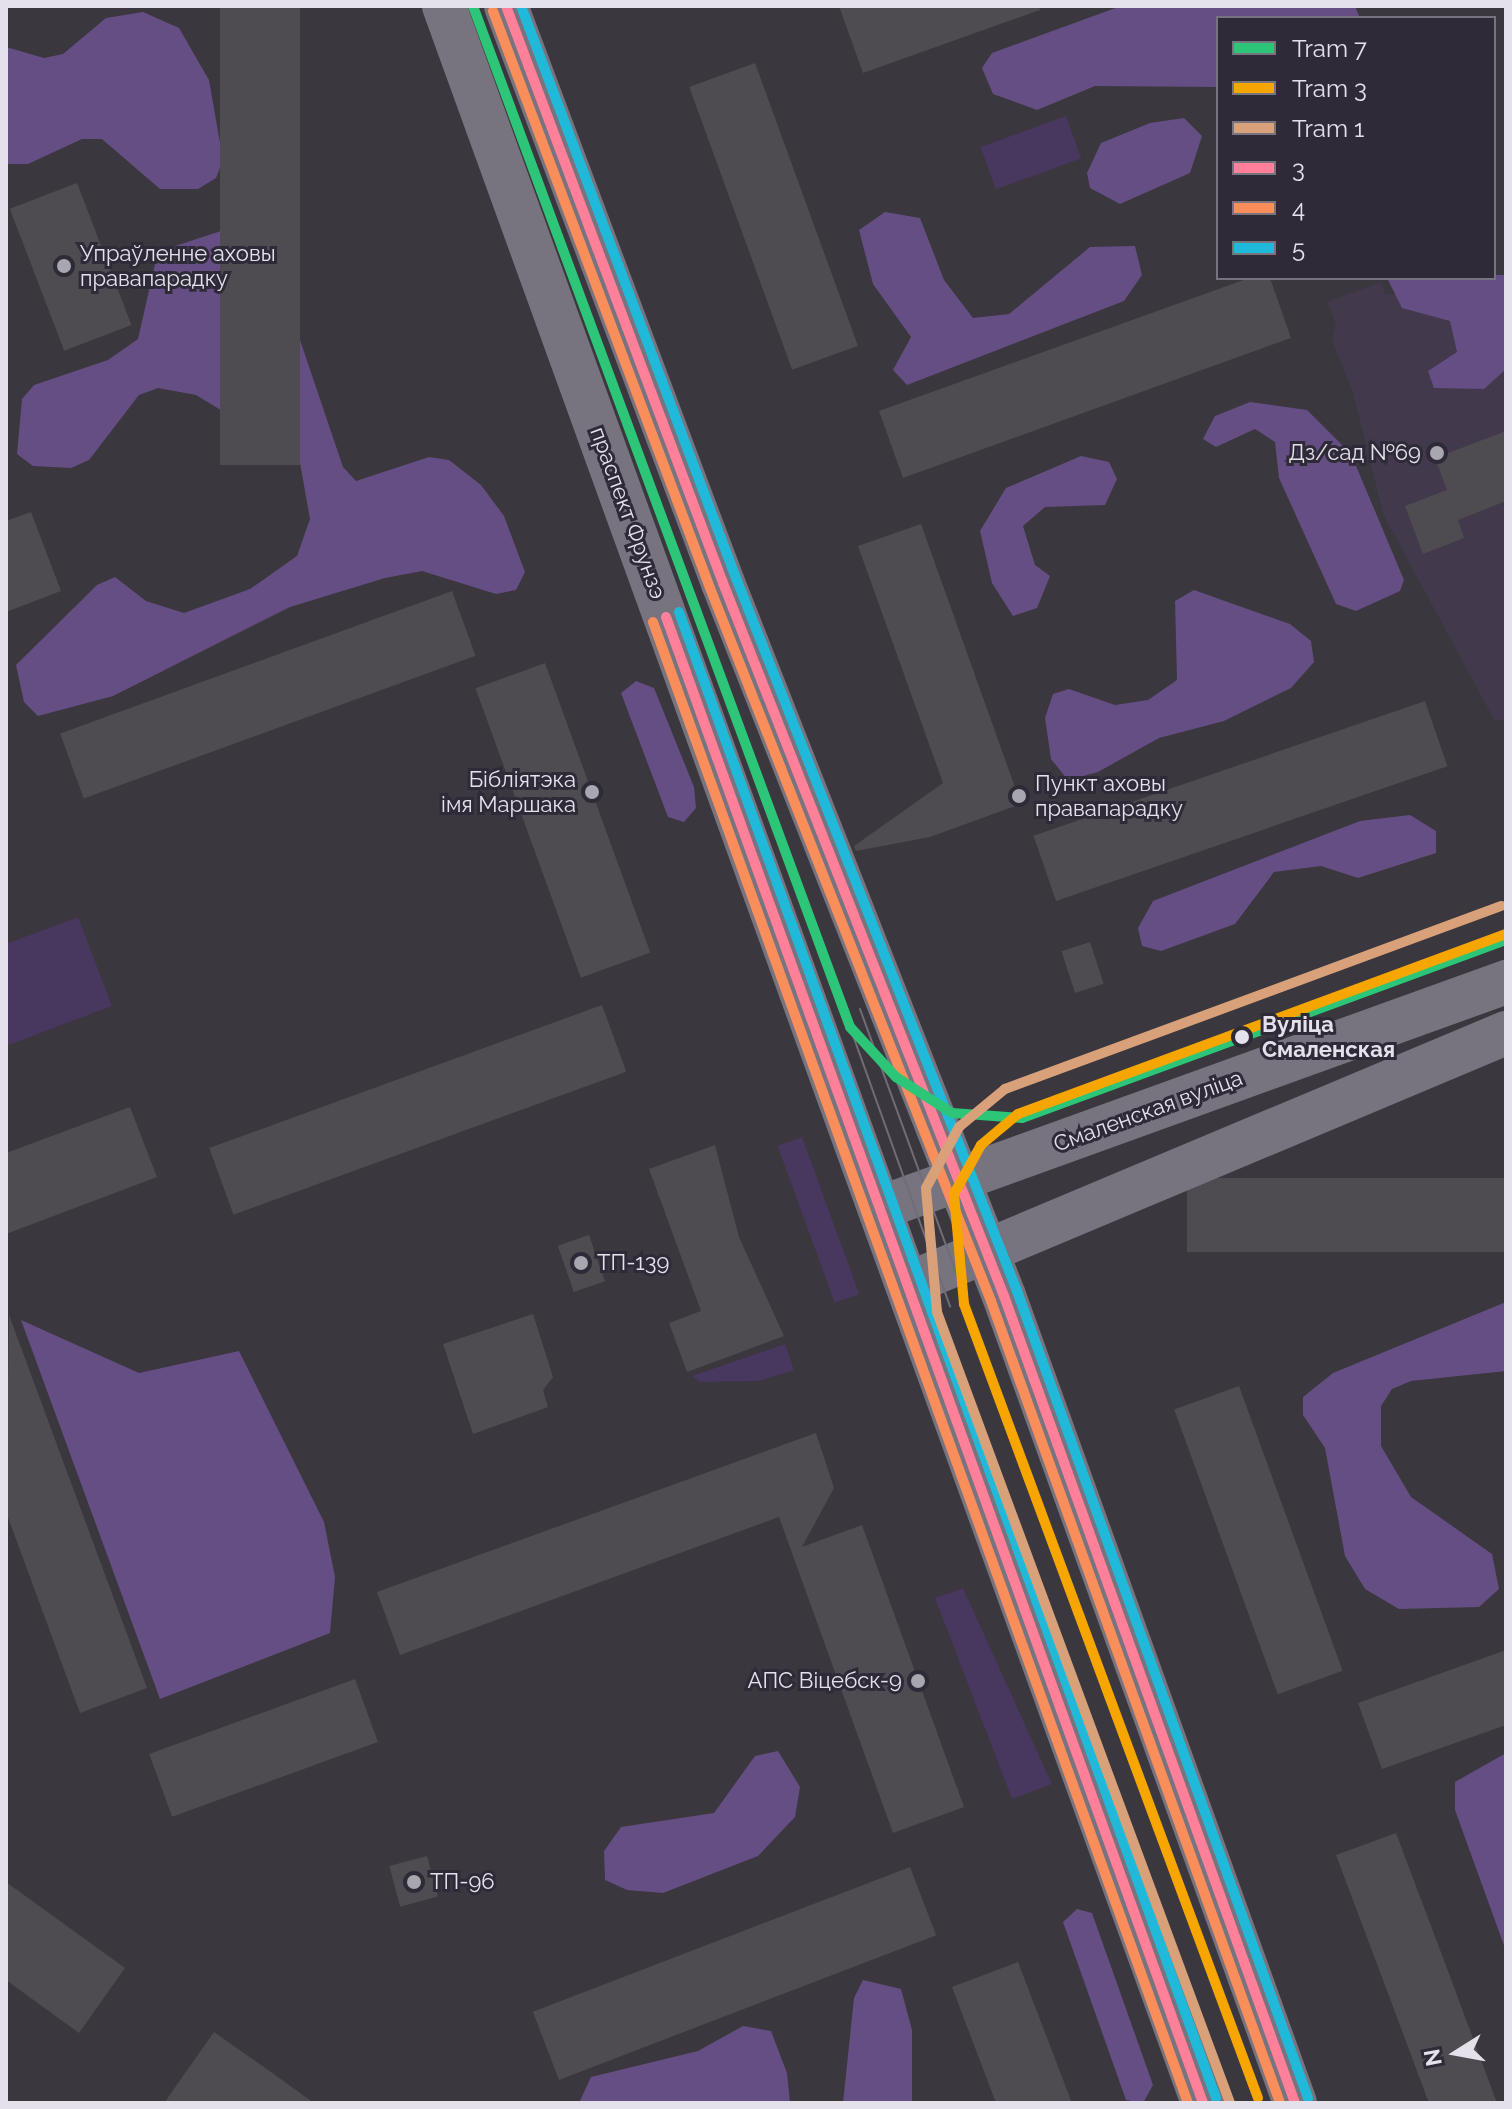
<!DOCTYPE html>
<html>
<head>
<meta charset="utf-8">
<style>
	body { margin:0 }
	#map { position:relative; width:1512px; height:2109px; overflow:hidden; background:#3a373e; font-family:Raleway,sans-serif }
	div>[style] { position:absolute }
	.built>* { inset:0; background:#423a4c }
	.green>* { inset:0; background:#48375e; transform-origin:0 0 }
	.forest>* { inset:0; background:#654e83 }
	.building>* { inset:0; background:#4e4b51; transform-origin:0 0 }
	.major>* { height:44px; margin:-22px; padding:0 22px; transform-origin:22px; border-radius:22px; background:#77737f }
	.tram>* { height:2px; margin:-1px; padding:0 1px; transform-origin:1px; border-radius:1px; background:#716d77 }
	.bus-1>* { height:10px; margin:-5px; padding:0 5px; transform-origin:5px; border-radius:5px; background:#ff8098 }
	.bus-2>* { height:10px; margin:-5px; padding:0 5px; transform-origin:5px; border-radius:5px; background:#fa8e5a }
	.bus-3>* { height:10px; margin:-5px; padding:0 5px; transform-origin:5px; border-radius:5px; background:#20b9da }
	.tram-1>* { height:10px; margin:-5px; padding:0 5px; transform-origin:5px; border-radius:5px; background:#2dc577 }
	.tram-2>* { height:10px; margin:-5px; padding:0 5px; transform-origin:5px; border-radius:5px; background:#f7a600 }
	.tram-3>* { height:10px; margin:-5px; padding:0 5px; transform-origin:5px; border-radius:5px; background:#d9a179 }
	.dots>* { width:22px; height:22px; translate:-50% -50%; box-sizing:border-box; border:4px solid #2f2a37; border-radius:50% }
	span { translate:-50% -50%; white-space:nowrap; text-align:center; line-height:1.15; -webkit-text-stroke:6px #2f2a37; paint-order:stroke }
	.poi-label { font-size:22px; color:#e4e1ea }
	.left { translate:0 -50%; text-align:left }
	.right { translate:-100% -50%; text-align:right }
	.street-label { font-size:22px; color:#e4e1ea }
	.stop-label { font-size:22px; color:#e4e1ea; font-weight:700 }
	.frame { position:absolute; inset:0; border:8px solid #e4e1ea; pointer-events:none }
	.legend { position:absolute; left:1216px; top:16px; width:280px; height:264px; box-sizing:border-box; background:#2f2a37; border:2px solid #77737f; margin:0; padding:10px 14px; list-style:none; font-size:24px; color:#e4e1ea }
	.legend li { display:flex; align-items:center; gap:16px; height:40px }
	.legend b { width:40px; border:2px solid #77737f }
	.north { position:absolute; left:1416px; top:2013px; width:80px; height:80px; -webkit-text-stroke:6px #2f2a37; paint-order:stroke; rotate:259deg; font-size:22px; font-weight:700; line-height:32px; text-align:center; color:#e4e1ea }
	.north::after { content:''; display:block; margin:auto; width:28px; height:36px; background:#e4e1ea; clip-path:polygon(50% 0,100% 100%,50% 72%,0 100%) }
</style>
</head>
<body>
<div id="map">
	<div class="built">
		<div style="clip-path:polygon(1381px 282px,1385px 294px,1506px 297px,1506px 719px,1495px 721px,1383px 514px,1353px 392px,1332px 340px,1336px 324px,1327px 302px)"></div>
	</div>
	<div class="green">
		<div style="left:1066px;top:116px;width:45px;height:91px;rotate:70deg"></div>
		<div style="clip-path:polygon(78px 917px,112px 1006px,6px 1046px,6px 944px)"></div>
		<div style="left:802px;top:1137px;width:167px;height:26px;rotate:70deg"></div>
		<div style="clip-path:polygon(785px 1344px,794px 1370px,759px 1381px,699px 1382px,692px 1376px)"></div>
		<div style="clip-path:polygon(963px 1588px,1052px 1784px,1012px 1799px,935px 1598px)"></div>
	</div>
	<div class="forest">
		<div style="clip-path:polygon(1121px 6px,1355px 6px,1360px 18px,1218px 18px,1218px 87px,1095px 86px,1037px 110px,993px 94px,982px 68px,992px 53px)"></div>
		<div style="clip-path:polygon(143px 12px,179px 28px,209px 80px,223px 160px,216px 178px,198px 189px,160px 189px,102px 139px,82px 139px,28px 164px,6px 164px,6px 47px,44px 58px,63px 54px,106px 18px)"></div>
		<div style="clip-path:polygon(1184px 118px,1202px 136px,1190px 173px,1120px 204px,1090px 188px,1087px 173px,1101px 143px,1150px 123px)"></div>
		<div style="clip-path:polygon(885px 212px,920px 218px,944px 280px,973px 318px,1009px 314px,1090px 247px,1135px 246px,1142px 275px,1124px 301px,907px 385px,893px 370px,911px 337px,873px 284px,859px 230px)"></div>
		<div style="clip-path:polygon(221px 231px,256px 247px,279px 278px,343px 467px,356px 481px,429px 457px,449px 460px,481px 485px,504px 516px,525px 572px,516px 590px,496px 594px,422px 571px,385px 578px,290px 607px,113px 696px,38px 716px,24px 702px,16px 665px,97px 585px,115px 577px,146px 601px,184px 613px,250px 589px,297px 556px,310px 519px,297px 446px,270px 419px,229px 415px,196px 395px,158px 388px,139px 395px,89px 460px,71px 468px,33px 466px,17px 454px,22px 399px,34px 385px,108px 360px,138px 339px,155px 264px,166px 249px)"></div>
		<div style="clip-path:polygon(1494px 275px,1506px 275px,1506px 369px,1484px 389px,1434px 388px,1428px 371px,1457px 352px,1450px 321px,1402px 308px,1387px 278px)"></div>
		<div style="clip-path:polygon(1250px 402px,1307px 410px,1351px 454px,1404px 580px,1400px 591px,1356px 611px,1336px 604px,1279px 478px,1275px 442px,1255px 429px,1216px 447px,1203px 439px,1215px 416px)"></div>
		<div style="clip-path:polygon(1081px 456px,1109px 462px,1117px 479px,1105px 505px,1045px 507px,1023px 526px,1035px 565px,1050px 576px,1037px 608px,1013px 616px,992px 583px,980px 531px,1006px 488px)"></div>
		<div style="clip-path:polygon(1194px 590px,1290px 624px,1311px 641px,1314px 662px,1291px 688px,1224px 721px,1159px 738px,1098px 772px,1068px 780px,1051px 759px,1045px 718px,1053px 694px,1069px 689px,1115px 705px,1148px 700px,1177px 680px,1175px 601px)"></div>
		<div style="clip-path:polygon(636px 681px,654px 688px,694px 787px,696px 808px,684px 822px,668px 817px,621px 693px)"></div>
		<div style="clip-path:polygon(1410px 815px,1436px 831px,1436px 853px,1358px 878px,1321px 866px,1274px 872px,1235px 924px,1161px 951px,1142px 946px,1138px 928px,1153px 901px,1360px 821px)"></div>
		<div style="clip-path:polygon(1506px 1302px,1506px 1371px,1411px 1381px,1392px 1389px,1381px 1406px,1381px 1446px,1411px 1497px,1492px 1554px,1499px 1589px,1479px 1607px,1399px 1609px,1365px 1589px,1345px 1556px,1325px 1448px,1303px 1415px,1303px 1397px,1333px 1373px)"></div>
		<div style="clip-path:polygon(21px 1320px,139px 1373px,239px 1351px,324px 1522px,335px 1577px,330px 1633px,160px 1699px)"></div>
		<div style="clip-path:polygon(778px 1751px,800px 1787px,795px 1817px,758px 1856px,663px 1893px,627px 1890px,605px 1880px,604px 1851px,621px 1827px,714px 1813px,755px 1756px)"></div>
		<div style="clip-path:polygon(1506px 1753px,1506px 1951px,1455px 1810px,1455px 1782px)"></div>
		<div style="clip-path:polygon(1077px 1909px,1092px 1913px,1153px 2085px,1143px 2103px,1126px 2100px,1063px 1922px)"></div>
		<div style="clip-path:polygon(863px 1980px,901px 1989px,912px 2030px,912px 2103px,843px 2103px,854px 1998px)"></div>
		<div style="clip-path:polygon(743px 2026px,771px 2031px,787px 2073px,790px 2103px,579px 2103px,591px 2077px,698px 2051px)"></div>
	</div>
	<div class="building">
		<div style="left:220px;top:6px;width:80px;height:459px"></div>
		<div style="clip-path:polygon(839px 6px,1039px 6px,1040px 10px,863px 73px)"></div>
		<div style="left:755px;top:63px;width:301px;height:70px;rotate:70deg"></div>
		<div style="left:77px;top:183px;width:152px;height:72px;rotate:69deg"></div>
		<div style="clip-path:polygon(1249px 278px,1270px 278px,1291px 338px,903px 478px,879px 411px)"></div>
		<div style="clip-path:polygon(1506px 431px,1506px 501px,1458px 520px,1464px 538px,1423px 554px,1405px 506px,1447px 490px,1435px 458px)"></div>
		<div style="clip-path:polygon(31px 512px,61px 591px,6px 612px,6px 521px)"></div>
		<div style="clip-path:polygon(921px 524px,1021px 804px,930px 837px,856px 851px,854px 846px,943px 783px,858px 546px)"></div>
		<div style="left:452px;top:591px;width:69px;height:417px;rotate:70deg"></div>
		<div style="left:545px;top:663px;width:308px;height:74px;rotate:70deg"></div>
		<div style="left:1425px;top:701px;width:69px;height:414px;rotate:71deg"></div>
		<div style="left:1090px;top:942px;width:44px;height:30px;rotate:72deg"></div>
		<div style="left:602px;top:1005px;width:71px;height:418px;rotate:70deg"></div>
		<div style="clip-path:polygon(130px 1107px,157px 1177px,6px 1234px,6px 1153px)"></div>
		<div style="clip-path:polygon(715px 1145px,739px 1237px,784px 1336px,687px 1372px,669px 1323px,701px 1311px,649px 1169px)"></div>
		<div style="left:1506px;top:1178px;width:74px;height:319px;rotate:90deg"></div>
		<div style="left:589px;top:1235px;width:49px;height:33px;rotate:71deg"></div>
		<div style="clip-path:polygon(533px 1314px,553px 1377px,543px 1390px,548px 1407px,473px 1434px,443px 1344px)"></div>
		<div style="clip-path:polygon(9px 1315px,147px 1688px,80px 1713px,6px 1512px)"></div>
		<div style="left:1239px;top:1386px;width:303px;height:69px;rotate:70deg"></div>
		<div style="clip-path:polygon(816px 1433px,834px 1488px,802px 1547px,862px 1525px,964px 1807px,893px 1833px,779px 1517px,400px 1655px,377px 1592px)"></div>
		<div style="clip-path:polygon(1506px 1650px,1506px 1725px,1382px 1769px,1358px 1703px)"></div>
		<div style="left:355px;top:1679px;width:67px;height:219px;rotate:70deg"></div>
		<div style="clip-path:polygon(1396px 1833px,1448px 1971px,1497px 2103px,1429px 2103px,1380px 1972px,1336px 1855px)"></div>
		<div style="left:427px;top:1856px;width:42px;height:39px;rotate:75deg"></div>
		<div style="left:910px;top:1867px;width:73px;height:404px;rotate:69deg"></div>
		<div style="clip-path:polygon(6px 1882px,125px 1968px,79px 2033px,6px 1980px)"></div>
		<div style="clip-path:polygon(1018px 1962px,1072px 2103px,996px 2103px,952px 1987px)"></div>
		<div style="clip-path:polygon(214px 2032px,264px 2067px,314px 2103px,164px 2103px)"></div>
	</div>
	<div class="major">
		<div style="left:444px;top:6px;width:2230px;rotate:70.1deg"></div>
		<div style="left:506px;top:6px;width:616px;rotate:69.39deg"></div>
		<div style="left:723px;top:583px;width:766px;rotate:68.49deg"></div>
		<div style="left:1004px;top:1296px;width:858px;rotate:70.17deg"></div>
		<div style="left:880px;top:1208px;width:666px;rotate:-19.85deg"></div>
		<div style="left:908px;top:1284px;width:649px;rotate:-22.77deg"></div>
	</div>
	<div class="tram">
		<div style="left:860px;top:1009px;width:311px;rotate:70deg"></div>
		<div style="left:850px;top:1027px;width:297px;rotate:70.3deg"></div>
	</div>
	<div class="bus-1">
		<div style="left:506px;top:6px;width:616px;rotate:69.39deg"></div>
		<div style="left:723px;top:583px;width:766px;rotate:68.49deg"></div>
		<div style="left:1004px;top:1296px;width:858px;rotate:70.17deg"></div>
		<div style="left:666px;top:617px;width:1580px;rotate:70.13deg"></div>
	</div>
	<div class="bus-2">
		<div style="left:493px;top:11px;width:616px;rotate:69.39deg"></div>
		<div style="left:710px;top:588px;width:766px;rotate:68.49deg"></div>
		<div style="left:991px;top:1301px;width:852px;rotate:70.18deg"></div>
		<div style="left:653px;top:622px;width:1575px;rotate:70.14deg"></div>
	</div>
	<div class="bus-3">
		<div style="left:521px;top:6px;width:611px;rotate:69.4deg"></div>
		<div style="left:736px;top:578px;width:766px;rotate:68.49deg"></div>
		<div style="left:1017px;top:1291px;width:858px;rotate:70.17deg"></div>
		<div style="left:679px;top:612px;width:1580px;rotate:70.13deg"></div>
	</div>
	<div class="tram-1">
		<div style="left:473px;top:6px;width:1088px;rotate:69.73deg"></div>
		<div style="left:850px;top:1027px;width:68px;rotate:47.4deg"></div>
		<div style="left:896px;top:1077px;width:67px;rotate:32.7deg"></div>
		<div style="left:952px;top:1113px;width:70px;rotate:4.1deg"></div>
		<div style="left:1022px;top:1118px;width:516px;rotate:-20.19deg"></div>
	</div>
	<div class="tram-2">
		<div style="left:1258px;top:2098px;width:847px;rotate:-110.32deg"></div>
		<div style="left:964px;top:1304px;width:110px;rotate:-95.2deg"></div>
		<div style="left:954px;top:1194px;width:56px;rotate:-61.1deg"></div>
		<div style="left:981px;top:1145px;width:48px;rotate:-40deg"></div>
		<div style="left:1018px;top:1114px;width:520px;rotate:-20.25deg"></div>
	</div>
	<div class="tram-3">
		<div style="left:1230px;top:2103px;width:844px;rotate:-110.33deg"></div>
		<div style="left:937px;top:1312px;width:124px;rotate:-95.1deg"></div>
		<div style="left:926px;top:1188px;width:69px;rotate:-61.6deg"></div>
		<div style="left:959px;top:1127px;width:60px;rotate:-39.6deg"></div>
		<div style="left:1005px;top:1089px;width:529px;rotate:-20.25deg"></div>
	</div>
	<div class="dots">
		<div style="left:64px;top:266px;background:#a8a6ae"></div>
		<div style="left:1437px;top:453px;background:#a8a6ae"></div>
		<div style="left:592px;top:792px;background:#a8a6ae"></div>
		<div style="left:1019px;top:796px;background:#a8a6ae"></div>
		<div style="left:1242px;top:1037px;background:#e4e1ea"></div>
		<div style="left:581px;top:1263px;background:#a8a6ae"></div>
		<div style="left:918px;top:1681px;background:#a8a6ae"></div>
		<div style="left:414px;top:1882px;background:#a8a6ae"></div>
	</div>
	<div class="poi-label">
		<span class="left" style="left:80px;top:266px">Упраўленне аховы<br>правапарадку</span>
		<span class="right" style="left:1421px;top:453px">Дз/сад №69</span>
		<span class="right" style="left:576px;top:792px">Бібліятэка<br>імя Маршака</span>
		<span class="left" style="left:1035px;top:796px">Пункт аховы<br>правапарадку</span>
		<span class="left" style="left:597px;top:1263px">ТП-139</span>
		<span class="right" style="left:902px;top:1681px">АПС Віцебск-9</span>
		<span class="left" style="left:430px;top:1882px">ТП-96</span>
	</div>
	<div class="street-label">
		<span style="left:628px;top:513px;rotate:70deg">праспект Фрунзэ</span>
		<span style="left:1148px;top:1111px;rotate:-20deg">Смаленская вуліца</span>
	</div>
	<div class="stop-label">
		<span class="left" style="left:1262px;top:1037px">Вуліца<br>Смаленская</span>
	</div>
	<div class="frame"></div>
	<ul class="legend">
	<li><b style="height:10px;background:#2dc577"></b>Tram 7</li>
	<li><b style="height:10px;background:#f7a600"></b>Tram 3</li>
	<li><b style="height:10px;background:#d9a179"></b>Tram 1</li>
	<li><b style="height:10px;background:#ff8098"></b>3</li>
	<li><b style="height:10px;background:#fa8e5a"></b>4</li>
	<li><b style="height:10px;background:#20b9da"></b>5</li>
	</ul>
	<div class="north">N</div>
</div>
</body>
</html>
